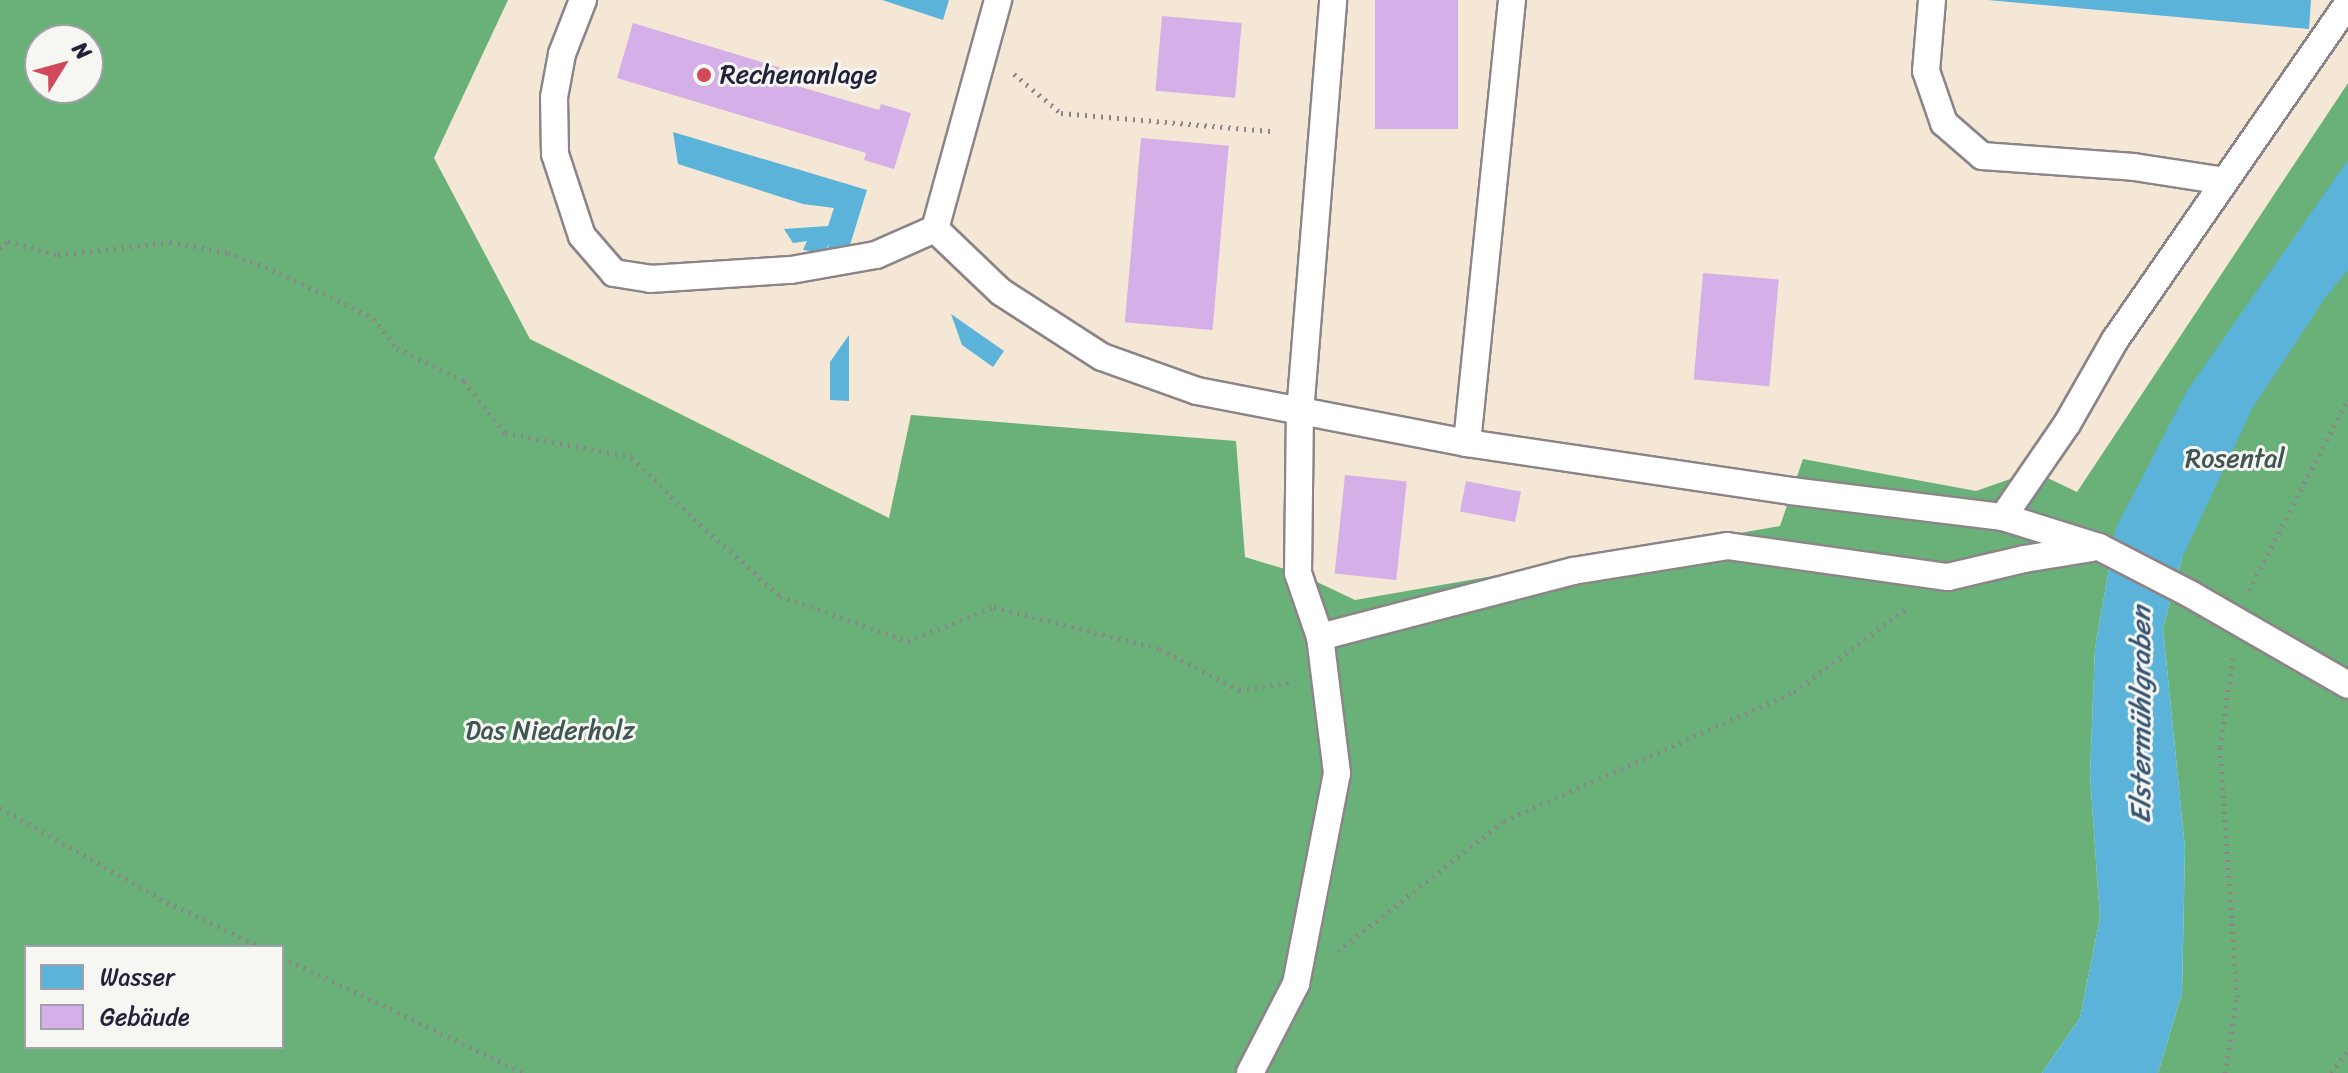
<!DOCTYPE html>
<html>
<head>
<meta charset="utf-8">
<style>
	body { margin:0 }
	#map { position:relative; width:2348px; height:1073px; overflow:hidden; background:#f4e7d5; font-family:Sriracha,sans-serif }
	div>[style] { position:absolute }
	.forest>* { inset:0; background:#69b178 }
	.water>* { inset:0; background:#5cb3d9 }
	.building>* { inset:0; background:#d4afe8; transform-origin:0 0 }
	.path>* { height:5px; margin-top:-2.5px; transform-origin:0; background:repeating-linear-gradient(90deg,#8b8488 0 2px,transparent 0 8px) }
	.roads { filter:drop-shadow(2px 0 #8b8488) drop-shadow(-2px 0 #8b8488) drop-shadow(0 2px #8b8488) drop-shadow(0 -2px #8b8488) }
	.lane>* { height:26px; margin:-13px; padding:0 13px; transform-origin:13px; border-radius:13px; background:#fff }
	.dots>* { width:22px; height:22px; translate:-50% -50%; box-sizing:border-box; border:4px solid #f6f6f2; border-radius:50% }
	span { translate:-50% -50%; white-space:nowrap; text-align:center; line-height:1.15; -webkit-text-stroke:6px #f6f6f2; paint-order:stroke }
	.poi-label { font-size:26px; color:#22223b }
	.left { translate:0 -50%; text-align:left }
	.park-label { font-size:26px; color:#3f5653 }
	.water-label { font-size:28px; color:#365572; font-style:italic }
	.legend { position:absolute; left:24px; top:945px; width:260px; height:104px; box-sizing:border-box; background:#f6f6f2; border:2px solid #a1a1a9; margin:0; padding:10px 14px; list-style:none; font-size:24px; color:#22223b }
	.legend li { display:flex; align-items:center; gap:16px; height:40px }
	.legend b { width:40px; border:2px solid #a1a1a9 }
	.north { position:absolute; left:24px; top:24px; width:80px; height:80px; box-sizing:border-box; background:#f6f6f2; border:2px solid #a1a1a9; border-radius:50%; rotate:53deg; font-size:22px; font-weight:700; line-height:32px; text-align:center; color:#22223b }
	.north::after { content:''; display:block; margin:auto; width:28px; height:36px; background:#d1495b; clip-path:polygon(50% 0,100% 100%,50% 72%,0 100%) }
</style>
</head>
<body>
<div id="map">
	<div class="forest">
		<div style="clip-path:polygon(evenodd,0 0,508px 0,434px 158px,530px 339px,889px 518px,911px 415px,1236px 441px,1245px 557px,1298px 573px,1355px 600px,1780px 526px,1803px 459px,1976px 491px,2033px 471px,2077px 492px,2348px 83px,2348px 1073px,2158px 1073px,2182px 993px,2185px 849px,2163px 628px,2182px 558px,2116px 529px,2095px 648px,2090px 775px,2100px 918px,2080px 1018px,2042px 1073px,0 1073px,0 0,40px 40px,88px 40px,88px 88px,40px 88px,40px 40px,0 0,26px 947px,282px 947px,282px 1047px,26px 1047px,26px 947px)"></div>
	</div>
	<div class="water">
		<div style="clip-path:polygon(882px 0,949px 0,943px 20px)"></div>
		<div style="clip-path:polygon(1988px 0,2311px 0,2309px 29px)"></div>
		<div style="clip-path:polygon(673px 132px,867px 190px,850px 245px,827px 253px,829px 243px,825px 253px,803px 250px,807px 241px,793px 243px,784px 229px,828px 226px,834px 208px,803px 204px,678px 164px)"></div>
		<div style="clip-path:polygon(2348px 160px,2348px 270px,2325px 298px,2252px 409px,2182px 558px,2163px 628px,2185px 849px,2182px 993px,2158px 1073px,2042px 1073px,2080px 1018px,2100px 918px,2090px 775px,2095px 648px,2116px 528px,2187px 391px)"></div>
		<div style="clip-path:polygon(951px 314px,1004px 351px,993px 367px,962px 345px)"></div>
		<div style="clip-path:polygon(849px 335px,849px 401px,830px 400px,830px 362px)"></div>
	</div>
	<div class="building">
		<div style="left:1375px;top:0;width:83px;height:129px"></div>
		<div style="left:1162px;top:16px;width:80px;height:75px;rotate:5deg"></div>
		<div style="clip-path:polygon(633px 23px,791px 71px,787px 83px,879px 110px,881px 104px,911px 113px,894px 169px,864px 160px,866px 153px,617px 78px)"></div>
		<div style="left:1141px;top:138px;width:88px;height:185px;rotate:5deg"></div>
		<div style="left:1703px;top:273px;width:76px;height:107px;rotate:5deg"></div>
		<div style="left:1345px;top:475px;width:62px;height:99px;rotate:6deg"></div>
		<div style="left:1466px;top:481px;width:56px;height:31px;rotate:11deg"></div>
	</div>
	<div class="path">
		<div style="left:1014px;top:74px;width:61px;rotate:39.7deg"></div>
		<div style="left:1061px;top:113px;width:210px;rotate:4.9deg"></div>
		<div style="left:0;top:249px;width:11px;rotate:-45deg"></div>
		<div style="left:8px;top:241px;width:52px;rotate:15.6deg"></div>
		<div style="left:58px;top:255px;width:113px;rotate:-6.6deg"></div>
		<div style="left:170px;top:242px;width:59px;rotate:10.7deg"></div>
		<div style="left:228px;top:253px;width:56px;rotate:21deg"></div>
		<div style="left:280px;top:273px;width:104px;rotate:25.6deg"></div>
		<div style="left:374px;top:318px;width:38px;rotate:53deg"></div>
		<div style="left:397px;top:348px;width:75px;rotate:26.2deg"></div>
		<div style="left:464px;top:381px;width:66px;rotate:51.7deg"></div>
		<div style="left:505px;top:433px;width:129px;rotate:10.7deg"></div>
		<div style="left:632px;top:457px;width:88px;rotate:45deg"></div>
		<div style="left:694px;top:519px;width:115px;rotate:41.8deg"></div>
		<div style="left:780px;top:596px;width:136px;rotate:19.4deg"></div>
		<div style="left:908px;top:641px;width:92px;rotate:-21.6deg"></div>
		<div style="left:994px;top:607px;width:171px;rotate:14.2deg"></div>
		<div style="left:1160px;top:649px;width:89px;rotate:27.4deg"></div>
		<div style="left:1239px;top:690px;width:56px;rotate:-8.3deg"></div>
		<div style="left:2249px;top:590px;width:215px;rotate:-62.6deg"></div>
		<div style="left:0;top:808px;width:192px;rotate:29.4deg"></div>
		<div style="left:167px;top:902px;width:104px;rotate:25.6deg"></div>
		<div style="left:1338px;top:951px;width:211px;rotate:-38.1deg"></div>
		<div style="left:1504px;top:821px;width:317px;rotate:-24deg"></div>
		<div style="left:1794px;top:692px;width:142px;rotate:-36.7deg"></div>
		<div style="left:282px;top:957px;width:268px;rotate:25.6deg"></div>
		<div style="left:2225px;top:1073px;width:77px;rotate:-81deg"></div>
		<div style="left:2237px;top:997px;width:251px;rotate:-93.9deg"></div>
		<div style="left:2220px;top:747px;width:90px;rotate:-81.7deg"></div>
		<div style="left:2331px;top:1073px;width:29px;rotate:-54deg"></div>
	</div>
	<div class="roads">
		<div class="lane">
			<div style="left:583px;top:0;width:58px;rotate:111.3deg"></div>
			<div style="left:562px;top:54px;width:44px;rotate:100.5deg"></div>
			<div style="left:554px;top:97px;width:57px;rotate:89deg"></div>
			<div style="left:555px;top:154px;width:86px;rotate:71.8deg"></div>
			<div style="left:582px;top:236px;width:49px;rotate:49.1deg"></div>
			<div style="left:614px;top:273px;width:36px;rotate:9deg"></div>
			<div style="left:650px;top:279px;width:141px;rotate:-3.7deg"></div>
			<div style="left:791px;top:270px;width:86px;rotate:-10deg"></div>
			<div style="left:876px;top:255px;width:64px;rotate:-23.8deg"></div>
			<div style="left:935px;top:229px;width:91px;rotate:43.7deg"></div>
			<div style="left:1001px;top:292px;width:120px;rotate:32.8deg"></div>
			<div style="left:1102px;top:357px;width:101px;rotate:19.7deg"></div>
			<div style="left:1197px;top:391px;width:275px;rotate:10.9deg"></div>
			<div style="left:1467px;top:443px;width:328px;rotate:8.4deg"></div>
			<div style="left:1791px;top:491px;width:214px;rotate:7deg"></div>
			<div style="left:2003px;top:517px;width:101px;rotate:17.4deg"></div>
			<div style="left:2099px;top:547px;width:102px;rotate:27.3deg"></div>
			<div style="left:2190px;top:594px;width:182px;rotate:29.9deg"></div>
			<div style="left:1932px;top:0;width:71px;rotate:94.8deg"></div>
			<div style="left:1926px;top:71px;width:55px;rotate:70.9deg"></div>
			<div style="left:1944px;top:123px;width:50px;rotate:41deg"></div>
			<div style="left:1982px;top:156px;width:152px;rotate:4.1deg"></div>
			<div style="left:2134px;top:167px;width:91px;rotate:8.8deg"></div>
			<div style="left:935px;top:229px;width:238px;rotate:-74.6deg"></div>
			<div style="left:1467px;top:443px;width:445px;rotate:-84.2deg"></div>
			<div style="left:2003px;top:517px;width:113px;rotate:-55.5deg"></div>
			<div style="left:2067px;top:424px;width:97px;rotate:-60.3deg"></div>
			<div style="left:2115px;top:340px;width:410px;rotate:-55.3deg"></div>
			<div style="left:1320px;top:637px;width:261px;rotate:-14.6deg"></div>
			<div style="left:1573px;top:571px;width:156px;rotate:-9.2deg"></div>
			<div style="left:1727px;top:546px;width:223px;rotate:8deg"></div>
			<div style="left:1948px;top:577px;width:78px;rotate:-13.3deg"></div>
			<div style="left:2024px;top:559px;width:69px;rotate:-9.2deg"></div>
			<div style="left:1250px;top:1073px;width:100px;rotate:-62.7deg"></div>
			<div style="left:1296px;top:984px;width:215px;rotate:-79deg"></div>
			<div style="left:1337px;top:773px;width:137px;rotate:-97.1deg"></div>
			<div style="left:1320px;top:637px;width:68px;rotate:-109deg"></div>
			<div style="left:1298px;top:573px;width:160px;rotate:-89.3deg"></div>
			<div style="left:1300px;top:413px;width:414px;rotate:-85.4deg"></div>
		</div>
	</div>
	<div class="dots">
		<div style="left:704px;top:75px;background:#d1495b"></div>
	</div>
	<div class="poi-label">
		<span class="left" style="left:720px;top:75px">Rechenanlage</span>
	</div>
	<div class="park-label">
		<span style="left:2235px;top:459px">Rosental</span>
		<span style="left:550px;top:731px">Das Niederholz</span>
	</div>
	<div class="water-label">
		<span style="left:2141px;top:715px;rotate:-90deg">Elstermühlgraben</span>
	</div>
	<ul class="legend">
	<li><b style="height:22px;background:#5cb3d9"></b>Wasser</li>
	<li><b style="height:22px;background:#d4afe8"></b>Gebäude</li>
	</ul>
	<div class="north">N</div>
</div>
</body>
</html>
